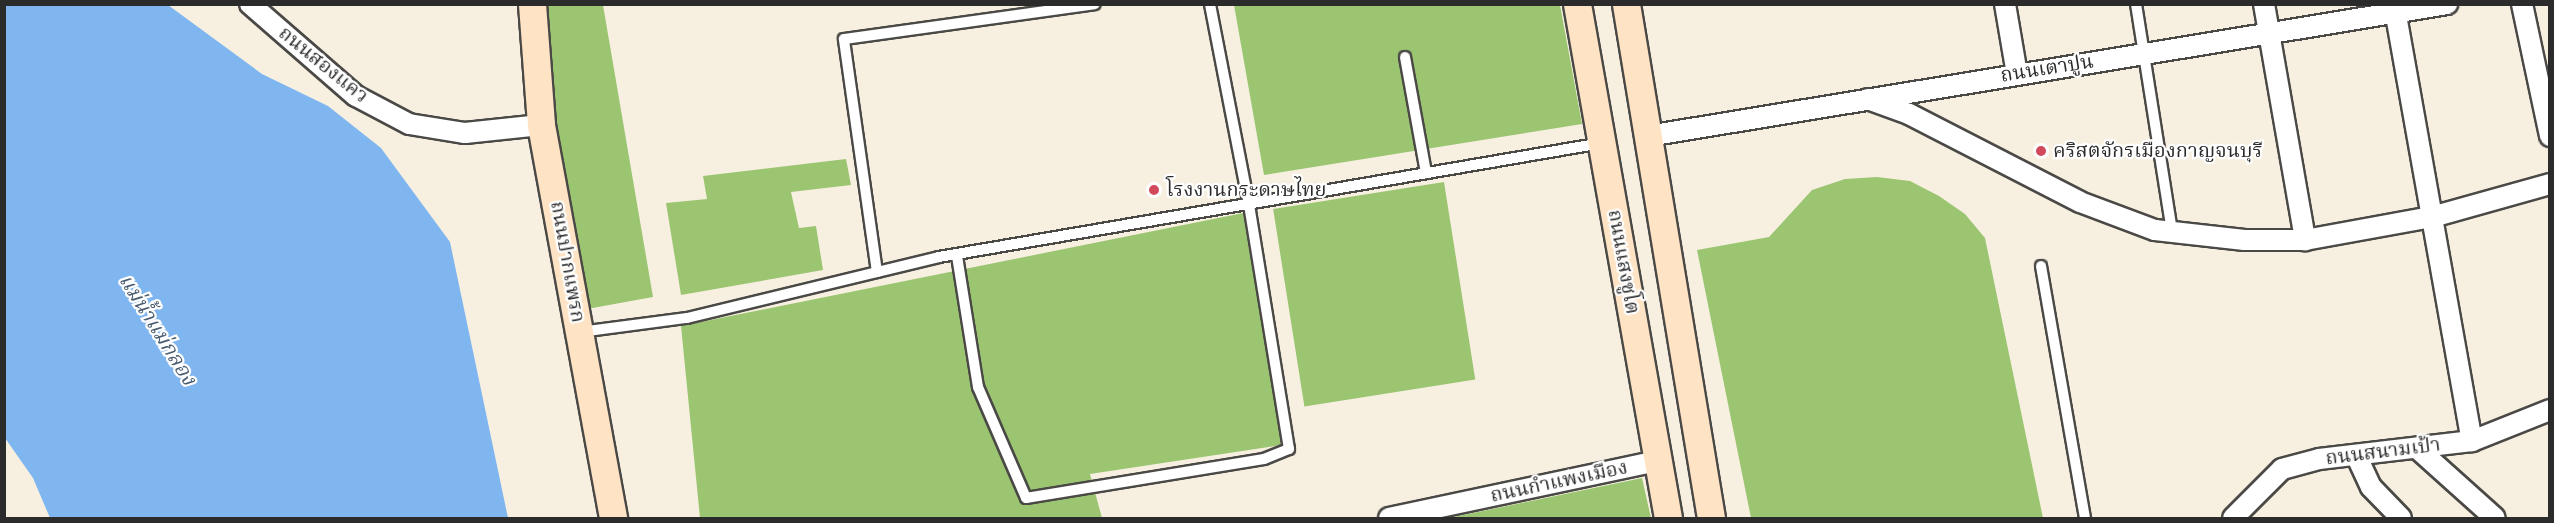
<!DOCTYPE html>
<html>
<head>
<meta charset="utf-8">
<style>
	body { margin:0 }
	#map { position:relative; width:2554px; height:523px; overflow:hidden; background:#f7f0e1; font-family:"Libre Bodoni","Noto Serif Thai",serif }
	div>[style] { position:absolute }
	.green>* { inset:0; background:#9cc572; transform-origin:0 0 }
	.water>* { inset:0; background:#80b6ef }
	.roads { filter:drop-shadow(2px 0 #4a4946) drop-shadow(-2px 0 #4a4946) drop-shadow(0 2px #4a4946) drop-shadow(0 -2px #4a4946) }
	.lane>* { height:10px; margin:-5px; padding:0 5px; transform-origin:5px; border-radius:5px; background:#fff }
	.street>* { height:20px; margin:-10px; padding:0 10px; transform-origin:10px; border-radius:10px; background:#fff }
	.secondary>* { height:27px; margin:-13.5px; padding:0 13.5px; transform-origin:13.5px; border-radius:13.5px; background:#fee4c5 }
	.dots>* { width:16px; height:16px; translate:-50% -50%; box-sizing:border-box; border:3px solid #fff; border-radius:50% }
	span { translate:-50% -50%; white-space:nowrap; text-align:center; line-height:1.15; -webkit-text-stroke:4.5px #fff; paint-order:stroke }
	.street-label { font-size:20px; color:#2b2b2b }
	.poi-label { font-size:20px; color:#2b2b2b }
	.left { translate:0 -50%; text-align:left }
	.water-label { font-size:21px; color:#495c70; font-style:italic }
	.frame { position:absolute; inset:0; border:6px solid #2b2b2b; pointer-events:none }
</style>
</head>
<body>
<div id="map">
	<div class="green">
		<div style="clip-path:polygon(542px 5px,603px 5px,653px 297px,587px 309px,554px 118px)"></div>
		<div style="clip-path:polygon(1234px 5px,1560px 5px,1582px 124px,1264px 175px)"></div>
		<div style="clip-path:polygon(846px 159px,851px 185px,791px 192px,799px 228px,816px 226px,823px 270px,681px 295px,666px 203px,707px 199px,703px 176px)"></div>
		<div style="clip-path:polygon(1877px 177px,1910px 181px,1939px 196px,1965px 214px,1985px 238px,2043px 518px,1751px 518px,1697px 250px,1769px 237px,1812px 190px,1845px 179px)"></div>
		<div style="left:1444px;top:182px;width:200px;height:173px;rotate:81deg"></div>
		<div style="clip-path:polygon(1243px 213px,1282px 445px,1090px 474px,1102px 518px,700px 518px,681px 326px)"></div>
		<div style="clip-path:polygon(1642px 478px,1651px 518px,1449px 518px)"></div>
	</div>
	<div class="water">
		<div style="clip-path:polygon(4px 5px,168px 5px,262px 74px,328px 106px,381px 148px,450px 242px,508px 518px,50px 518px,33px 478px,5px 438px)"></div>
	</div>
	<div class="roads">
		<div class="lane">
			<div style="left:2136px;top:4px;width:231px;rotate:81deg"></div>
			<div style="left:1405px;top:57px;width:118px;rotate:79.7deg"></div>
			<div style="left:957px;top:256px;width:133px;rotate:80.9deg"></div>
			<div style="left:978px;top:387px;width:121px;rotate:66.6deg"></div>
			<div style="left:1026px;top:498px;width:241px;rotate:-9.3deg"></div>
			<div style="left:1264px;top:459px;width:27px;rotate:-22deg"></div>
			<div style="left:1289px;top:449px;width:247px;rotate:-99.3deg"></div>
			<div style="left:1249px;top:205px;width:205px;rotate:-101deg"></div>
			<div style="left:2041px;top:266px;width:256px;rotate:80.1deg"></div>
			<div style="left:877px;top:272px;width:235px;rotate:-98.1deg"></div>
			<div style="left:844px;top:39px;width:253px;rotate:-7.9deg"></div>
			<div style="left:580px;top:332px;width:108px;rotate:-7.5deg"></div>
			<div style="left:687px;top:318px;width:259px;rotate:-13.6deg"></div>
			<div style="left:939px;top:257px;width:673px;rotate:-9.76deg"></div>
		</div>
		<div class="street">
			<div style="left:250px;top:4px;width:140px;rotate:41deg"></div>
			<div style="left:356px;top:96px;width:60px;rotate:27.8deg"></div>
			<div style="left:409px;top:124px;width:57px;rotate:9.1deg"></div>
			<div style="left:465px;top:133px;width:76px;rotate:-6deg"></div>
			<div style="left:2005px;top:4px;width:71px;rotate:80.3deg"></div>
			<div style="left:2264px;top:4px;width:240px;rotate:80.1deg"></div>
			<div style="left:2394px;top:4px;width:444px;rotate:79.9deg"></div>
			<div style="left:2522px;top:4px;width:135px;rotate:78deg"></div>
			<div style="left:1868px;top:99px;width:44px;rotate:20.1deg"></div>
			<div style="left:1909px;top:114px;width:192px;rotate:27.2deg"></div>
			<div style="left:2080px;top:202px;width:80px;rotate:20.5deg"></div>
			<div style="left:2155px;top:230px;width:90px;rotate:6.4deg"></div>
			<div style="left:2244px;top:240px;width:61px"></div>
			<div style="left:2305px;top:240px;width:129px;rotate:-10.3deg"></div>
			<div style="left:2432px;top:217px;width:123px;rotate:-15.6deg"></div>
			<div style="left:1648px;top:136px;width:810px;rotate:-9.38deg"></div>
			<div style="left:2418px;top:449px;width:103px;rotate:41.9deg"></div>
			<div style="left:2357px;top:457px;width:33px;rotate:65deg"></div>
			<div style="left:2371px;top:487px;width:43px;rotate:45.9deg"></div>
			<div style="left:1389px;top:518px;width:275px;rotate:-12deg"></div>
			<div style="left:2233px;top:518px;width:69px;rotate:-45deg"></div>
			<div style="left:2282px;top:469px;width:38px;rotate:-15deg"></div>
			<div style="left:2319px;top:459px;width:154px;rotate:-6.7deg"></div>
			<div style="left:2472px;top:441px;width:84px;rotate:-21.7deg"></div>
		</div>
		<div class="secondary">
			<div style="left:532px;top:4px;width:121px;rotate:85.7deg"></div>
			<div style="left:541px;top:125px;width:400px;rotate:79.6deg"></div>
			<div style="left:1577px;top:4px;width:522px;rotate:79.96deg"></div>
			<div style="left:1626px;top:4px;width:521px;rotate:80.61deg"></div>
		</div>
	</div>
	<div class="dots">
		<div style="left:2041px;top:151px;background:#d1495b"></div>
		<div style="left:1154px;top:190px;background:#d1495b"></div>
	</div>
	<div class="street-label">
		<span style="left:323px;top:65px;rotate:39deg">ถนนสองแคว</span>
		<span style="left:2047px;top:69px;rotate:-9deg">ถนนเตาปูน</span>
		<span style="left:567px;top:262px;rotate:80deg">ถนนปากแพรก</span>
		<span style="left:1623px;top:262px;rotate:80deg">ถนนแสงชูโต</span>
		<span style="left:2383px;top:452px;rotate:-7deg">ถนนสนามเป้า</span>
		<span style="left:1559px;top:482px;rotate:-12deg">ถนนกำแพงเมือง</span>
	</div>
	<div class="poi-label">
		<span class="left" style="left:2053px;top:151px">คริสตจักรเมืองกาญจนบุรี</span>
		<span class="left" style="left:1166px;top:190px">โรงงานกระดาษไทย</span>
	</div>
	<div class="water-label">
		<span style="left:157px;top:330px;rotate:58deg">แม่น้ำแม่กลอง</span>
	</div>
	<div class="frame"></div>
</div>
</body>
</html>
